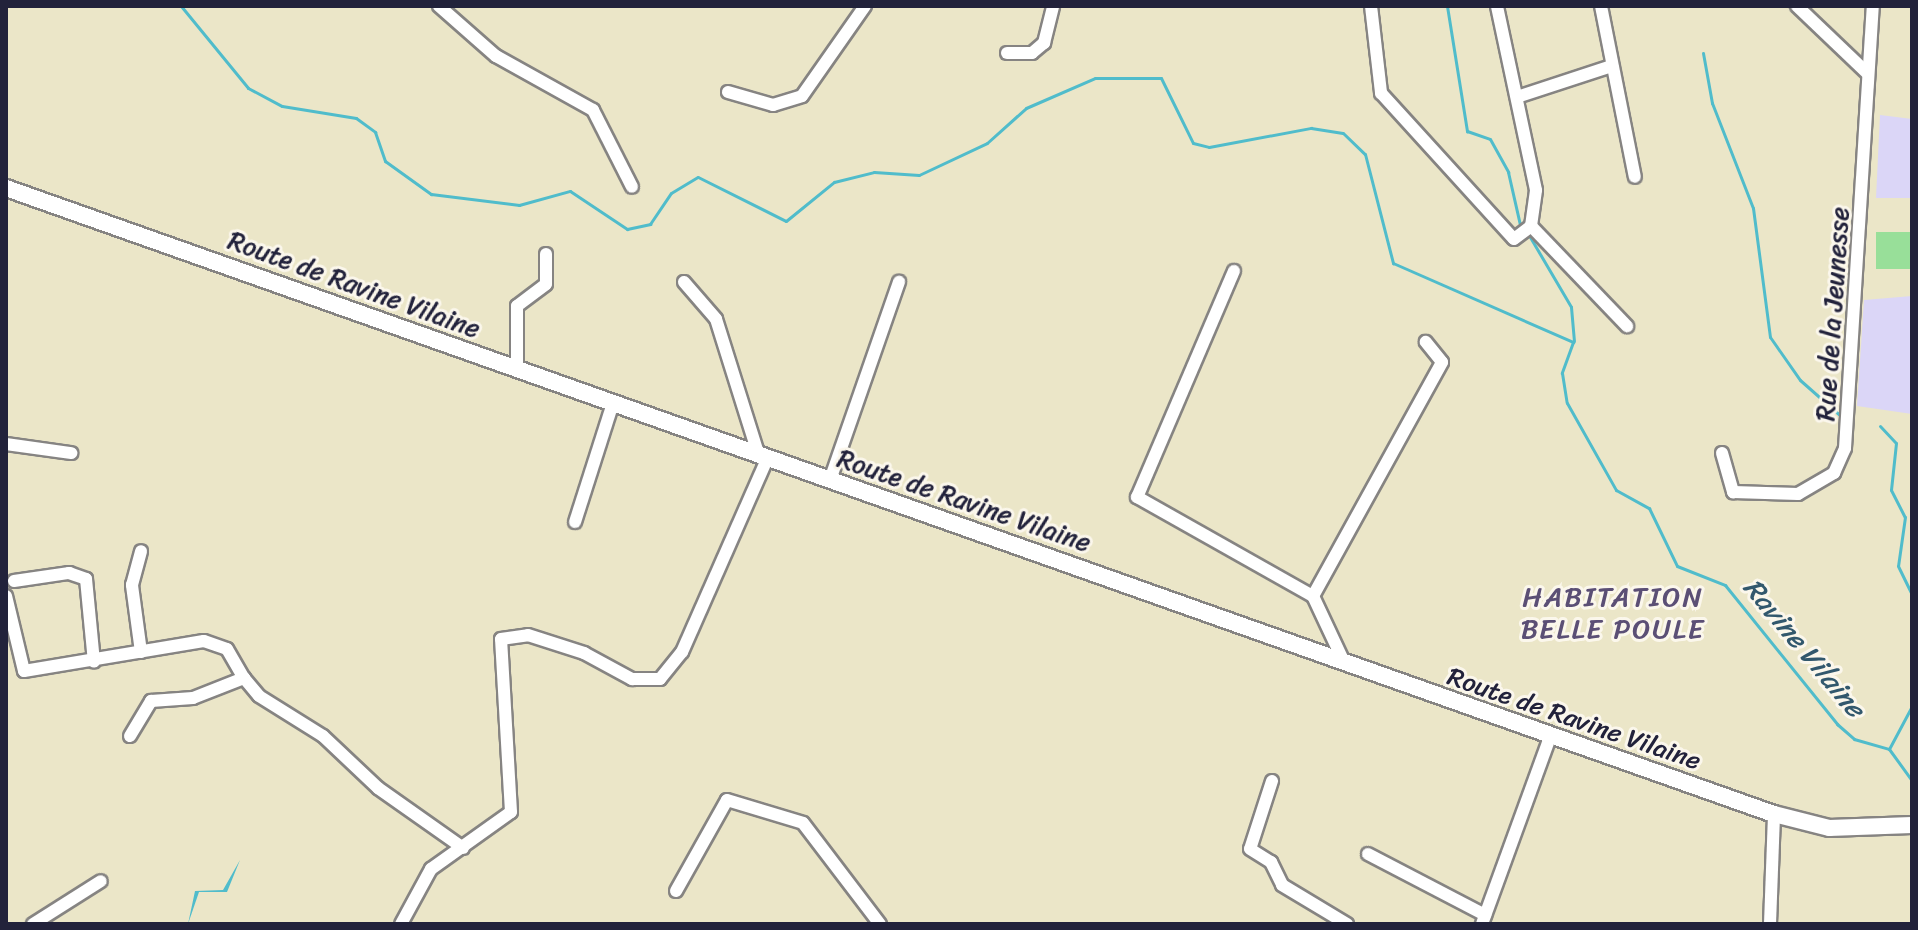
<!DOCTYPE html>
<html>
<head>
<meta charset="utf-8">
<style>
	body { margin:0 }
	#map { position:relative; width:1918px; height:930px; overflow:hidden; background:#ebe6c8; font-family:Sriracha,sans-serif }
	div>[style] { position:absolute }
	.built>* { inset:0; background:#dbd6f7 }
	.green>* { inset:0; background:#98df99; transform-origin:0 0 }
	.water>* { inset:0; background:#50bccb }
	.stream>* { height:3px; margin:-1.5px; padding:0 1.5px; transform-origin:1.5px; border-radius:1.5px; background:#50bccb }
	.roads { filter:drop-shadow(2px 0 #868482) drop-shadow(-2px 0 #868482) drop-shadow(0 2px #868482) drop-shadow(0 -2px #868482) }
	.minor>* { height:12px; margin:-6px; padding:0 6px; transform-origin:6px; border-radius:6px; background:#fff }
	.secondary>* { height:16px; margin:-8px; padding:0 8px; transform-origin:8px; border-radius:8px; background:#fff }
	span { translate:-50% -50%; white-space:nowrap; text-align:center; line-height:1.15; -webkit-text-stroke:6px #fbf7ec; paint-order:stroke }
	.street-label { font-size:26px; color:#22223b }
	.neighbourhood-label { font-size:28px; color:#5b4f75; letter-spacing:2px }
	.water-label { font-size:28px; color:#32586d; font-style:italic }
	.frame { position:absolute; inset:0; border:8px solid #22223b; pointer-events:none }
</style>
</head>
<body>
<div id="map">
	<div class="built">
		<div style="clip-path:polygon(1880px 115px,1912px 119px,1912px 198px,1876px 198px)"></div>
		<div style="clip-path:polygon(1912px 296px,1912px 414px,1857px 406px,1864px 300px)"></div>
	</div>
	<div class="green">
		<div style="left:1912px;top:232px;width:37px;height:36px;rotate:90deg"></div>
	</div>
	<div class="water">
		<div style="clip-path:polygon(240px 860px,227px 892px,199px 892px,188px 924px,195px 891px,223px 890px)"></div>
	</div>
	<div class="stream">
		<div style="left:181px;top:6px;width:106px;rotate:50.7deg"></div>
		<div style="left:248px;top:88px;width:38px;rotate:28deg"></div>
		<div style="left:282px;top:106px;width:75px;rotate:9.2deg"></div>
		<div style="left:356px;top:118px;width:24px;rotate:36deg"></div>
		<div style="left:375px;top:132px;width:31px;rotate:71deg"></div>
		<div style="left:385px;top:161px;width:57px;rotate:35.7deg"></div>
		<div style="left:431px;top:194px;width:89px;rotate:7.1deg"></div>
		<div style="left:519px;top:205px;width:53px;rotate:-15.4deg"></div>
		<div style="left:570px;top:191px;width:69px;rotate:33.7deg"></div>
		<div style="left:627px;top:229px;width:24px;rotate:-12deg"></div>
		<div style="left:650px;top:224px;width:37px;rotate:-56deg"></div>
		<div style="left:671px;top:193px;width:31px;rotate:-31deg"></div>
		<div style="left:698px;top:177px;width:98px;rotate:26.6deg"></div>
		<div style="left:786px;top:221px;width:62px;rotate:-39.1deg"></div>
		<div style="left:834px;top:182px;width:41px;rotate:-14deg"></div>
		<div style="left:874px;top:172px;width:45px;rotate:3.8deg"></div>
		<div style="left:919px;top:175px;width:75px;rotate:-25.2deg"></div>
		<div style="left:987px;top:143px;width:52px;rotate:-41.9deg"></div>
		<div style="left:1026px;top:108px;width:75px;rotate:-23.5deg"></div>
		<div style="left:1095px;top:78px;width:66px"></div>
		<div style="left:1161px;top:78px;width:72px;rotate:63.8deg"></div>
		<div style="left:1193px;top:143px;width:16px;rotate:14deg"></div>
		<div style="left:1209px;top:147px;width:104px;rotate:-10.6deg"></div>
		<div style="left:1311px;top:128px;width:32px;rotate:9deg"></div>
		<div style="left:1343px;top:133px;width:30px;rotate:44deg"></div>
		<div style="left:1365px;top:154px;width:113px;rotate:75.6deg"></div>
		<div style="left:1393px;top:263px;width:197px;rotate:23.7deg"></div>
		<div style="left:1573px;top:342px;width:33px;rotate:110deg"></div>
		<div style="left:1562px;top:373px;width:30px;rotate:81deg"></div>
		<div style="left:1567px;top:403px;width:100px;rotate:60.6deg"></div>
		<div style="left:1616px;top:490px;width:38px;rotate:29deg"></div>
		<div style="left:1649px;top:508px;width:64px;rotate:64.2deg"></div>
		<div style="left:1677px;top:566px;width:52px;rotate:21.6deg"></div>
		<div style="left:1725px;top:585px;width:179px;rotate:51.1deg"></div>
		<div style="left:1837px;top:724px;width:23px;rotate:41deg"></div>
		<div style="left:1854px;top:739px;width:36px;rotate:16deg"></div>
		<div style="left:1889px;top:749px;width:39px;rotate:54deg"></div>
		<div style="left:1447px;top:6px;width:127px;rotate:80.9deg"></div>
		<div style="left:1467px;top:131px;width:24px;rotate:19deg"></div>
		<div style="left:1490px;top:139px;width:38px;rotate:61deg"></div>
		<div style="left:1508px;top:172px;width:54px;rotate:77.2deg"></div>
		<div style="left:1703px;top:53px;width:51px;rotate:79.8deg"></div>
		<div style="left:1712px;top:103px;width:113px;rotate:68.7deg"></div>
		<div style="left:1753px;top:208px;width:130px;rotate:82.5deg"></div>
		<div style="left:1770px;top:337px;width:52px;rotate:55.1deg"></div>
		<div style="left:1800px;top:380px;width:56px;rotate:41.4deg"></div>
		<div style="left:1530px;top:237px;width:81px;rotate:59.6deg"></div>
		<div style="left:1571px;top:307px;width:34px;rotate:85deg"></div>
		<div style="left:1880px;top:426px;width:23px;rotate:47deg"></div>
		<div style="left:1896px;top:443px;width:47px;rotate:96.1deg"></div>
		<div style="left:1891px;top:490px;width:30px;rotate:63deg"></div>
		<div style="left:1905px;top:517px;width:49px;rotate:98.1deg"></div>
		<div style="left:1898px;top:566px;width:32px;rotate:64deg"></div>
		<div style="left:1889px;top:749px;width:49px;rotate:-61.9deg"></div>
	</div>
	<div class="roads">
		<div class="minor">
			<div style="left:439px;top:6px;width:76px;rotate:41.3deg"></div>
			<div style="left:496px;top:56px;width:111px;rotate:29.1deg"></div>
			<div style="left:593px;top:110px;width:86px;rotate:63.1deg"></div>
			<div style="left:1371px;top:6px;width:88px;rotate:83.4deg"></div>
			<div style="left:1381px;top:93px;width:197px;rotate:47.7deg"></div>
			<div style="left:1514px;top:239px;width:21px;rotate:-37deg"></div>
			<div style="left:1531px;top:226px;width:36px;rotate:-82deg"></div>
			<div style="left:1536px;top:190px;width:188px;rotate:-102deg"></div>
			<div style="left:1601px;top:6px;width:174px;rotate:78.8deg"></div>
			<div style="left:1797px;top:6px;width:97px;rotate:43.7deg"></div>
			<div style="left:1007px;top:53px;width:25px"></div>
			<div style="left:1032px;top:53px;width:16px;rotate:-40deg"></div>
			<div style="left:1044px;top:43px;width:38px;rotate:-76deg"></div>
			<div style="left:728px;top:92px;width:47px;rotate:16.1deg"></div>
			<div style="left:773px;top:105px;width:30px;rotate:-17deg"></div>
			<div style="left:802px;top:96px;width:110px;rotate:-55deg"></div>
			<div style="left:1517px;top:97px;width:100px;rotate:-18.1deg"></div>
			<div style="left:1531px;top:226px;width:139px;rotate:46.2deg"></div>
			<div style="left:1234px;top:271px;width:246px;rotate:113.2deg"></div>
			<div style="left:1137px;top:497px;width:202px;rotate:29.4deg"></div>
			<div style="left:1313px;top:596px;width:71px;rotate:64.9deg"></div>
			<div style="left:684px;top:282px;width:49px;rotate:49.1deg"></div>
			<div style="left:716px;top:319px;width:140px;rotate:72.6deg"></div>
			<div style="left:517px;top:369px;width:63px;rotate:-90deg"></div>
			<div style="left:517px;top:306px;width:36px;rotate:-37deg"></div>
			<div style="left:546px;top:284px;width:30px;rotate:-90deg"></div>
			<div style="left:6px;top:444px;width:66px;rotate:7.9deg"></div>
			<div style="left:1722px;top:453px;width:41px;rotate:74.2deg"></div>
			<div style="left:1733px;top:492px;width:65px;rotate:1.8deg"></div>
			<div style="left:1798px;top:494px;width:42px;rotate:-30.3deg"></div>
			<div style="left:1834px;top:473px;width:27px;rotate:-66deg"></div>
			<div style="left:1845px;top:448px;width:443px;rotate:-86.4deg"></div>
			<div style="left:830px;top:480px;width:210px;rotate:-70.8deg"></div>
			<div style="left:575px;top:522px;width:125px;rotate:-72.3deg"></div>
			<div style="left:14px;top:581px;width:56px;rotate:-8.3deg"></div>
			<div style="left:69px;top:573px;width:18px;rotate:19deg"></div>
			<div style="left:86px;top:579px;width:83px;rotate:84.5deg"></div>
			<div style="left:6px;top:596px;width:77px;rotate:76.5deg"></div>
			<div style="left:24px;top:671px;width:182px;rotate:-9.5deg"></div>
			<div style="left:204px;top:641px;width:24px;rotate:19deg"></div>
			<div style="left:227px;top:649px;width:34px;rotate:60deg"></div>
			<div style="left:1313px;top:596px;width:267px;rotate:-61.1deg"></div>
			<div style="left:1442px;top:362px;width:26px;rotate:-129deg"></div>
			<div style="left:141px;top:652px;width:68px;rotate:-97.7deg"></div>
			<div style="left:132px;top:585px;width:35px;rotate:-75deg"></div>
			<div style="left:130px;top:736px;width:41px;rotate:-59deg"></div>
			<div style="left:151px;top:701px;width:42px;rotate:-4.1deg"></div>
			<div style="left:193px;top:698px;width:55px;rotate:-21.4deg"></div>
			<div style="left:244px;top:678px;width:23px;rotate:50deg"></div>
			<div style="left:259px;top:696px;width:75px;rotate:32deg"></div>
			<div style="left:323px;top:736px;width:76px;rotate:43.4deg"></div>
			<div style="left:378px;top:788px;width:104px;rotate:35.2deg"></div>
			<div style="left:1272px;top:781px;width:71px;rotate:107.9deg"></div>
			<div style="left:1250px;top:849px;width:25px;rotate:32deg"></div>
			<div style="left:1271px;top:862px;width:25px;rotate:64deg"></div>
			<div style="left:1282px;top:885px;width:76px;rotate:31deg"></div>
			<div style="left:1368px;top:854px;width:132px;rotate:27.5deg"></div>
			<div style="left:676px;top:891px;width:104px;rotate:-60.7deg"></div>
			<div style="left:727px;top:800px;width:79px;rotate:16.8deg"></div>
			<div style="left:803px;top:823px;width:127px;rotate:52.7deg"></div>
			<div style="left:33px;top:924px;width:80px;rotate:-32.3deg"></div>
			<div style="left:401px;top:924px;width:63px;rotate:-61.4deg"></div>
			<div style="left:431px;top:869px;width:98px;rotate:-35.5deg"></div>
			<div style="left:511px;top:812px;width:173px;rotate:-93.3deg"></div>
			<div style="left:501px;top:639px;width:27px;rotate:-8deg"></div>
			<div style="left:528px;top:635px;width:59px;rotate:17.8deg"></div>
			<div style="left:584px;top:653px;width:55px;rotate:28.4deg"></div>
			<div style="left:632px;top:679px;width:28px"></div>
			<div style="left:660px;top:679px;width:35px;rotate:-51deg"></div>
			<div style="left:682px;top:652px;width:213px;rotate:-66.2deg"></div>
			<div style="left:1482px;top:924px;width:199px;rotate:-70deg"></div>
			<div style="left:1770px;top:924px;width:110px;rotate:-87.9deg"></div>
		</div>
		<div class="secondary">
			<div style="left:6px;top:188px;width:1876px;rotate:19.5deg"></div>
			<div style="left:1774px;top:814px;width:57px;rotate:14.3deg"></div>
			<div style="left:1829px;top:828px;width:83px;rotate:-2.1deg"></div>
		</div>
	</div>
	<div class="street-label">
		<span style="left:354px;top:285px;rotate:20deg">Route de Ravine Vilaine</span>
		<span style="left:1833px;top:314px;rotate:-86deg">Rue de la Jeunesse</span>
		<span style="left:964px;top:501px;rotate:19deg">Route de Ravine Vilaine</span>
		<span style="left:1574px;top:719px;rotate:19deg">Route de Ravine Vilaine</span>
	</div>
	<div class="neighbourhood-label">
		<span style="left:1613px;top:613px">HABITATION<br>BELLE POULE</span>
	</div>
	<div class="water-label">
		<span style="left:1804px;top:648px;rotate:50deg">Ravine Vilaine</span>
	</div>
	<div class="frame"></div>
</div>
</body>
</html>
